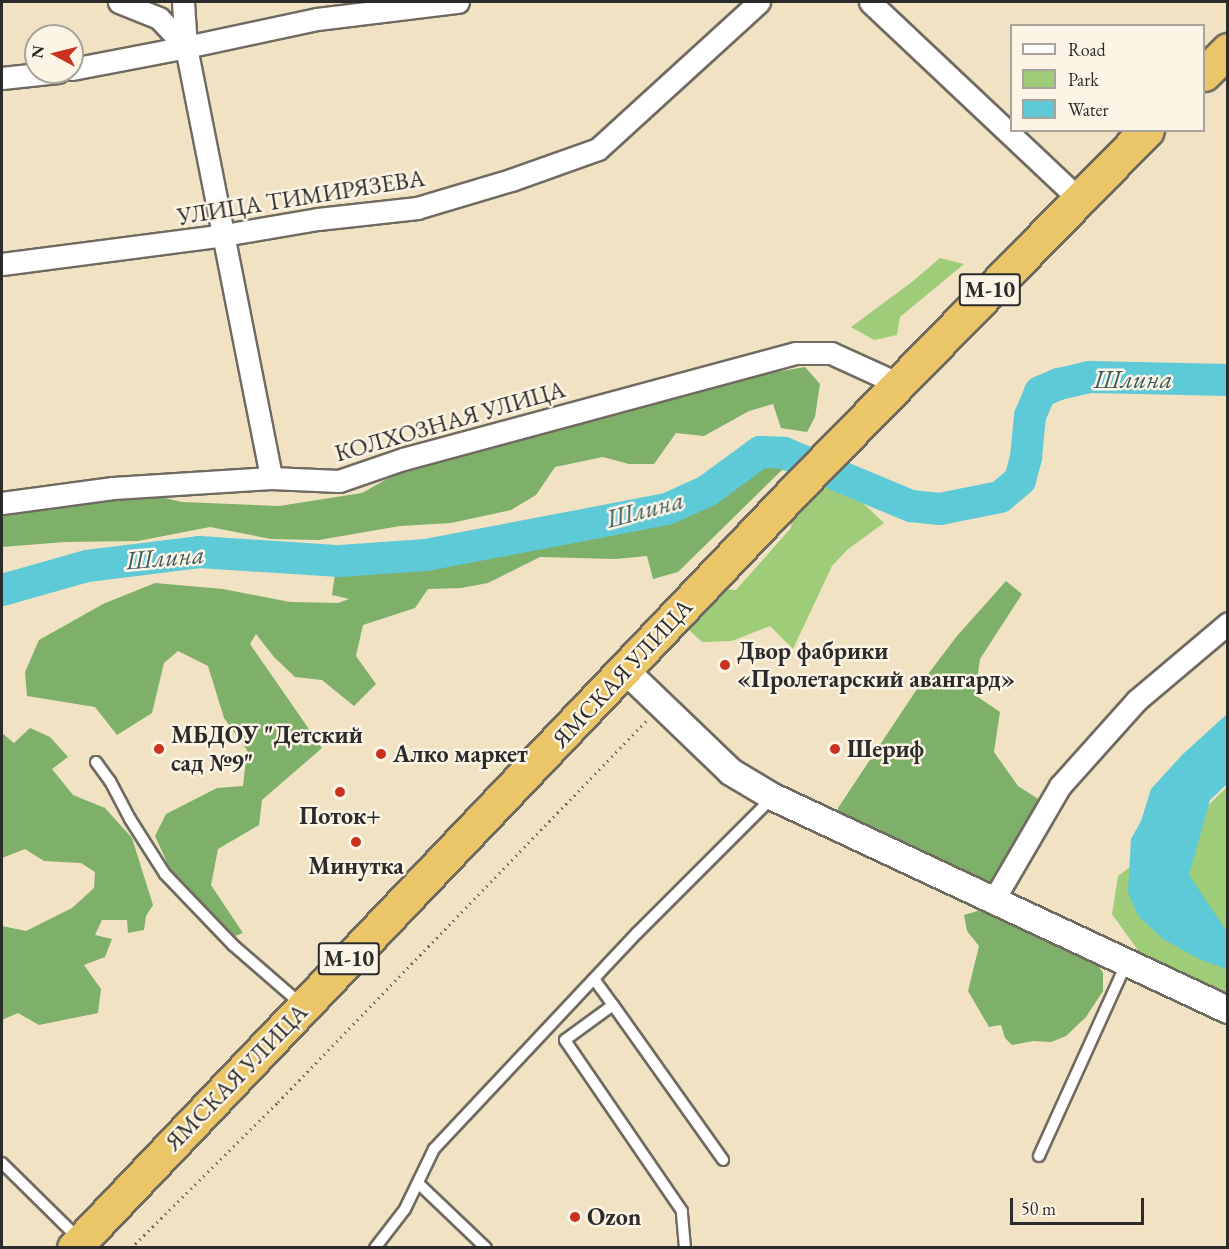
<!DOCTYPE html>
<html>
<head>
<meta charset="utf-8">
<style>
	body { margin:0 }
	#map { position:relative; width:1229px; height:1249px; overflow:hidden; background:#f1e2c4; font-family:"EB Garamond",serif }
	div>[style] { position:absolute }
	.green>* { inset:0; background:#9ecc79 }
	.forest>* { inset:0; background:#7eb069 }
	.water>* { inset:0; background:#5ec9d7 }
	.river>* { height:32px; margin:-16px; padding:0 16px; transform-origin:16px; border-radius:16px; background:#5ec9d7 }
	.path>* { height:3px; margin-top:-1.5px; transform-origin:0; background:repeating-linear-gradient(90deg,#706b61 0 1.5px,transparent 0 6px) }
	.roads { filter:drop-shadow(2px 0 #706b61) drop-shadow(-2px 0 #706b61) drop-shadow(0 2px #706b61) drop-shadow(0 -2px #706b61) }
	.service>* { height:10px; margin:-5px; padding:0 5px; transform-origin:5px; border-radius:5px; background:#fff }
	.minor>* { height:21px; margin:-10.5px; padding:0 10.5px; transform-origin:10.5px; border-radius:10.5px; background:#fff }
	.tertiary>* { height:26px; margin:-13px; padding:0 13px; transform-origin:13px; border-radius:13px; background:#fff }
	.trunk>* { height:33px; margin:-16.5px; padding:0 16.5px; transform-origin:16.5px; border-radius:16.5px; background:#ebc669 }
	.dots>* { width:16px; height:16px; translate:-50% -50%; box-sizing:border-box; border:3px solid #fcf5e5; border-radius:50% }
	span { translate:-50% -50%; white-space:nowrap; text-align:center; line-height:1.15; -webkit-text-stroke:5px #fcf5e5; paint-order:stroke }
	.shield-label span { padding:2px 4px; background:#fcf5e5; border:2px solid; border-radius:4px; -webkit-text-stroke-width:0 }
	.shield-label { font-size:22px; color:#2b2b2b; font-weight:700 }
	.street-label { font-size:24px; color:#2b2b2b }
	.poi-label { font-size:24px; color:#2b2b2b; font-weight:700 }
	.left { translate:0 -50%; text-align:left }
	.water-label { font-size:26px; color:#3a5a5f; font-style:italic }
	.frame { position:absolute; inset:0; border:3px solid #2b2b2b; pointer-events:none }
	.legend { position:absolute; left:1010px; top:24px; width:195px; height:108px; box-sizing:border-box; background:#fcf5e5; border:2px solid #a8a49b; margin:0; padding:8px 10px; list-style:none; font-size:18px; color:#2b2b2b }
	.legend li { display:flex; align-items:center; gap:12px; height:30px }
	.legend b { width:30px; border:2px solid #a8a49b }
	.north { position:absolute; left:24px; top:24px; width:60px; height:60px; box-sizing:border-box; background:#fcf5e5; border:2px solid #a8a49b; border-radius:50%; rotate:277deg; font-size:16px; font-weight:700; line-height:24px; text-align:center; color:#2b2b2b }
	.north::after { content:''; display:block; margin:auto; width:21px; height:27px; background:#c8321e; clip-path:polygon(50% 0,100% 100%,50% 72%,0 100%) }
	.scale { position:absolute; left:1010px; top:1198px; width:134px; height:27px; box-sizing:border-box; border:3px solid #2b2b2b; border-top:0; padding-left:8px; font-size:18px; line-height:21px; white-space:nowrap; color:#2b2b2b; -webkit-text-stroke:4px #fcf5e5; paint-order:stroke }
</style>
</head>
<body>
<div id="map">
	<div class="green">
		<div style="clip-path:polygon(940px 258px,964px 264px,900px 317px,897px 335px,874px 340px,851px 327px,912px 282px)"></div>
		<div style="clip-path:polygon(821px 480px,848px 489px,884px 523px,848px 549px,832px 566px,793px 649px,770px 626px,732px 641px,702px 642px,686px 627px,719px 589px,736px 590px,791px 528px,792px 508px)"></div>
		<div style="clip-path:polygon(1227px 787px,1227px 994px,1147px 963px,1112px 914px,1118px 876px,1192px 821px)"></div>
	</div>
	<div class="forest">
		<div style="clip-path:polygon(805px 367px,820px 384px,815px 417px,807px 432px,781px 428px,773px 404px,749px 411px,704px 436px,676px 433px,654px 464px,629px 464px,603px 457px,555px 467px,536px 495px,511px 510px,451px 523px,400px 526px,319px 540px,271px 539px,210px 527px,138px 541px,65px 542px,2px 547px,2px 511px,147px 494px,182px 502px,279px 506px,362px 493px,421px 460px,576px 424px,643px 401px,719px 382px)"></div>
		<div style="clip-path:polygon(761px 458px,786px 466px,678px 572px,653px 579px,647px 556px,615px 559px,540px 557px,488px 583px,461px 588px,428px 589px,415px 608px,363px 625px,356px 656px,376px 684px,354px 706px,322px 680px,295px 677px,274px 657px,256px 634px,250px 644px,322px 748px,262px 800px,259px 825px,218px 849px,211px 885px,243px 933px,235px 936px,170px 869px,155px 836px,166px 814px,217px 788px,243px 786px,247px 750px,224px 718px,208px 666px,178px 651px,164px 663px,152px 713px,117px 735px,95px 707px,27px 696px,25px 672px,39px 640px,103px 604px,155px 583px,223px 589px,290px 602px,338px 603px,349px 599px,332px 595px,335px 574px,473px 556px,695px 511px)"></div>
		<div style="clip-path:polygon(1006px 581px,1022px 594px,980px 659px,975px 695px,1000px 712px,994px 752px,1018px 786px,1043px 802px,993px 889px,838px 816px,838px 808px,919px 686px,957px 636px)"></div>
		<div style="clip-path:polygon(30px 728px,50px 737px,68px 757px,52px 769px,73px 795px,105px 808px,132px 838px,153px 905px,146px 916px,144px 930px,128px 933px,127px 920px,102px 920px,95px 935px,112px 939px,105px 957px,84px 965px,101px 989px,98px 1013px,39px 1025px,18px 1013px,2px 1020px,2px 926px,26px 931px,72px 908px,94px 888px,95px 872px,81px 863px,44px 861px,25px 849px,2px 858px,2px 733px,14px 743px)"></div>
		<div style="clip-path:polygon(988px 908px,1082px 954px,1096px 962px,1103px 973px,1103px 991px,1086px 1017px,1066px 1036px,1051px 1042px,1033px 1041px,1012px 1045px,1005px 1038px,1001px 1025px,989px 1027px,968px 991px,979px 946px,967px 931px,964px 915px)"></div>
	</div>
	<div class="water">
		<div style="clip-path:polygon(1227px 714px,1227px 784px,1210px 800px,1189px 875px,1227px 932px,1227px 969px,1201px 960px,1163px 939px,1138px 916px,1128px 892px,1131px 839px,1141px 821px,1151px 789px,1182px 755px)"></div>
	</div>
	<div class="river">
		<div style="left:2px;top:590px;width:88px;rotate:-15.8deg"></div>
		<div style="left:87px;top:566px;width:113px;rotate:-7.1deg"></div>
		<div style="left:199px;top:552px;width:141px;rotate:3.7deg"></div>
		<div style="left:340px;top:561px;width:86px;rotate:-4deg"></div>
		<div style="left:426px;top:555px;width:245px;rotate:-10.8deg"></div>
		<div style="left:667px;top:509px;width:44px;rotate:-24.2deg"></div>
		<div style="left:707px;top:491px;width:66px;rotate:-36.3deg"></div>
		<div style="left:760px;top:452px;width:24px;rotate:2deg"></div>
		<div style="left:784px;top:453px;width:138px;rotate:22.7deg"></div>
		<div style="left:911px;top:506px;width:29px;rotate:6deg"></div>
		<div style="left:940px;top:509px;width:61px;rotate:-11.3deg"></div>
		<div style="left:1000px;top:497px;width:26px;rotate:-40deg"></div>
		<div style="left:1020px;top:480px;width:24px;rotate:-75deg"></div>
		<div style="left:1026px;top:457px;width:41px;rotate:-84.4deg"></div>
		<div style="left:1030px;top:416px;width:26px;rotate:-67deg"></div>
		<div style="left:1040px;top:392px;width:21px;rotate:-23deg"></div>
		<div style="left:1059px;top:384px;width:32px;rotate:-13deg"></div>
		<div style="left:1090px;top:377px;width:138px;rotate:1.2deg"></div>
	</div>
	<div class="path">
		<div style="left:131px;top:1248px;width:207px;rotate:-44.8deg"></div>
		<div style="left:278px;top:1102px;width:533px;rotate:-45.99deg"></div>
	</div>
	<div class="roads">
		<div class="service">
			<div style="left:96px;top:762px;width:24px;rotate:54deg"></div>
			<div style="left:110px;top:781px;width:43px;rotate:62.2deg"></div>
			<div style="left:130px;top:819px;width:65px;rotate:57.5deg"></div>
			<div style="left:165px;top:874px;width:98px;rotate:46.2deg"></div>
			<div style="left:233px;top:945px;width:90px;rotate:40.9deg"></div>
			<div style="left:594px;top:979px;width:32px;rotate:54deg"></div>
			<div style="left:1039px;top:1156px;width:211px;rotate:-65.6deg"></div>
			<div style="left:2px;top:1163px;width:107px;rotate:44.6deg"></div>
			<div style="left:418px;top:1183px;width:94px;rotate:43.7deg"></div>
			<div style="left:375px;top:1248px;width:49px;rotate:-52.4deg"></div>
			<div style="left:405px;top:1209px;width:67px;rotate:-64.2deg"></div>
			<div style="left:434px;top:1149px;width:296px;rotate:-46.8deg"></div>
			<div style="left:637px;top:933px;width:192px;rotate:-45deg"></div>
			<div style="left:685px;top:1248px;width:37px;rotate:-95deg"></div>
			<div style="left:682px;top:1211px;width:207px;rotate:-124.4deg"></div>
			<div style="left:565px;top:1040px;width:59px;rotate:-36.1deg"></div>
			<div style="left:613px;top:1005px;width:190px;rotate:54.6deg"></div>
		</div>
		<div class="minor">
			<div style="left:119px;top:2px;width:43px;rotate:21.8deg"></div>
			<div style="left:159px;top:18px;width:40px;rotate:47deg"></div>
			<div style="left:186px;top:47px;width:134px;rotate:-12.1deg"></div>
			<div style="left:317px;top:19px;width:142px;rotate:-6.9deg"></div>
			<div style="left:183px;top:2px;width:45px;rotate:86.2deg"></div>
			<div style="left:186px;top:47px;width:439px;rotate:78.8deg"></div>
			<div style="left:870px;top:2px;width:287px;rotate:43.3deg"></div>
			<div style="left:72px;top:69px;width:116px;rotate:-10.9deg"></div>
			<div style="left:2px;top:78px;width:56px;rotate:-6.1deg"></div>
			<div style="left:2px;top:264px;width:224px;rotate:-7.4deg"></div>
			<div style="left:224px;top:235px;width:95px;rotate:-9.7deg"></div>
			<div style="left:318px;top:219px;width:100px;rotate:-6.3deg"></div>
			<div style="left:417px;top:208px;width:98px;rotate:-16.6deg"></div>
			<div style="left:511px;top:180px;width:92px;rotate:-19.6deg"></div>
			<div style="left:598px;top:149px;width:218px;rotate:-42.4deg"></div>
			<div style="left:2px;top:503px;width:112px;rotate:-7.7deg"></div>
			<div style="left:113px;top:488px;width:158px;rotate:-3.6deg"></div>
			<div style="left:271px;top:478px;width:68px;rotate:2.5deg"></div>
			<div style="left:339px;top:481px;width:68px;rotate:-19deg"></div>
			<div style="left:403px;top:459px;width:407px;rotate:-15.1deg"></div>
			<div style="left:796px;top:353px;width:35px"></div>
			<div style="left:831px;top:353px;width:75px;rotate:24.5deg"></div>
			<div style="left:993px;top:901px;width:133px;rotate:-59.8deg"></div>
			<div style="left:1060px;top:786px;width:115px;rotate:-48.2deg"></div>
			<div style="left:1137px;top:700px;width:119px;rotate:-40.2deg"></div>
		</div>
		<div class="tertiary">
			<div style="left:625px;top:670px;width:147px;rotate:43.9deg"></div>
			<div style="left:731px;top:772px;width:49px;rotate:30.8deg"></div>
			<div style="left:773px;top:797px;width:502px;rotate:25.09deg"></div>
		</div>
		<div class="trunk">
			<div style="left:1204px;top:74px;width:34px;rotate:-45deg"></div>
			<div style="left:74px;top:1248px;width:1048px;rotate:-46.43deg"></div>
			<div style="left:796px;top:489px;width:502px;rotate:-45.65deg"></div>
		</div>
	</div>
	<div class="dots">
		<div style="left:725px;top:665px;background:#c8321e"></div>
		<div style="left:159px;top:749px;background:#c8321e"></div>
		<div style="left:835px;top:749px;background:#c8321e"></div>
		<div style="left:381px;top:754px;background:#c8321e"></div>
		<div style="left:340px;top:792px;background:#c8321e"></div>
		<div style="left:356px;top:842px;background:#c8321e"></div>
		<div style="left:575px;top:1217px;background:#c8321e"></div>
	</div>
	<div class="shield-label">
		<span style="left:990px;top:290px">М-10</span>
		<span style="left:349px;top:959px">М-10</span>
	</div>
	<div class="street-label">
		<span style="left:301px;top:197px;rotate:-9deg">УЛИЦА ТИМИРЯЗЕВА</span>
		<span style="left:450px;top:421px;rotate:-16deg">КОЛХОЗНАЯ УЛИЦА</span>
		<span style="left:622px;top:673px;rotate:-47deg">ЯМСКАЯ УЛИЦА</span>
		<span style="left:236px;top:1077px;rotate:-46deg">ЯМСКАЯ УЛИЦА</span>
	</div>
	<div class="poi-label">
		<span class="left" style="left:737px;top:665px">Двор фабрики<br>«Пролетарский авангард»</span>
		<span class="left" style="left:171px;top:749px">МБДОУ "Детский<br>сад №9"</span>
		<span class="left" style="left:847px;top:749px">Шериф</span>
		<span class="left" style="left:393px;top:754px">Алко маркет</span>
		<span style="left:340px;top:816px">Поток+</span>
		<span style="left:356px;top:866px">Минутка</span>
		<span class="left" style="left:587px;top:1217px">Ozon</span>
	</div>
	<div class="water-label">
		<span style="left:1133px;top:380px">Шлина</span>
		<span style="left:645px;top:510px;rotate:-15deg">Шлина</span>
		<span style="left:165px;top:558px;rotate:-5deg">Шлина</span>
	</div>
	<div class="frame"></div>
	<ul class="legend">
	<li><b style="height:8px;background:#fff"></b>Road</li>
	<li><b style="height:16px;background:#9ecc79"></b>Park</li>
	<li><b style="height:16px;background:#5ec9d7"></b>Water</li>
	</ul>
	<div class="north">N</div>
	<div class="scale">50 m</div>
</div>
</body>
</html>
